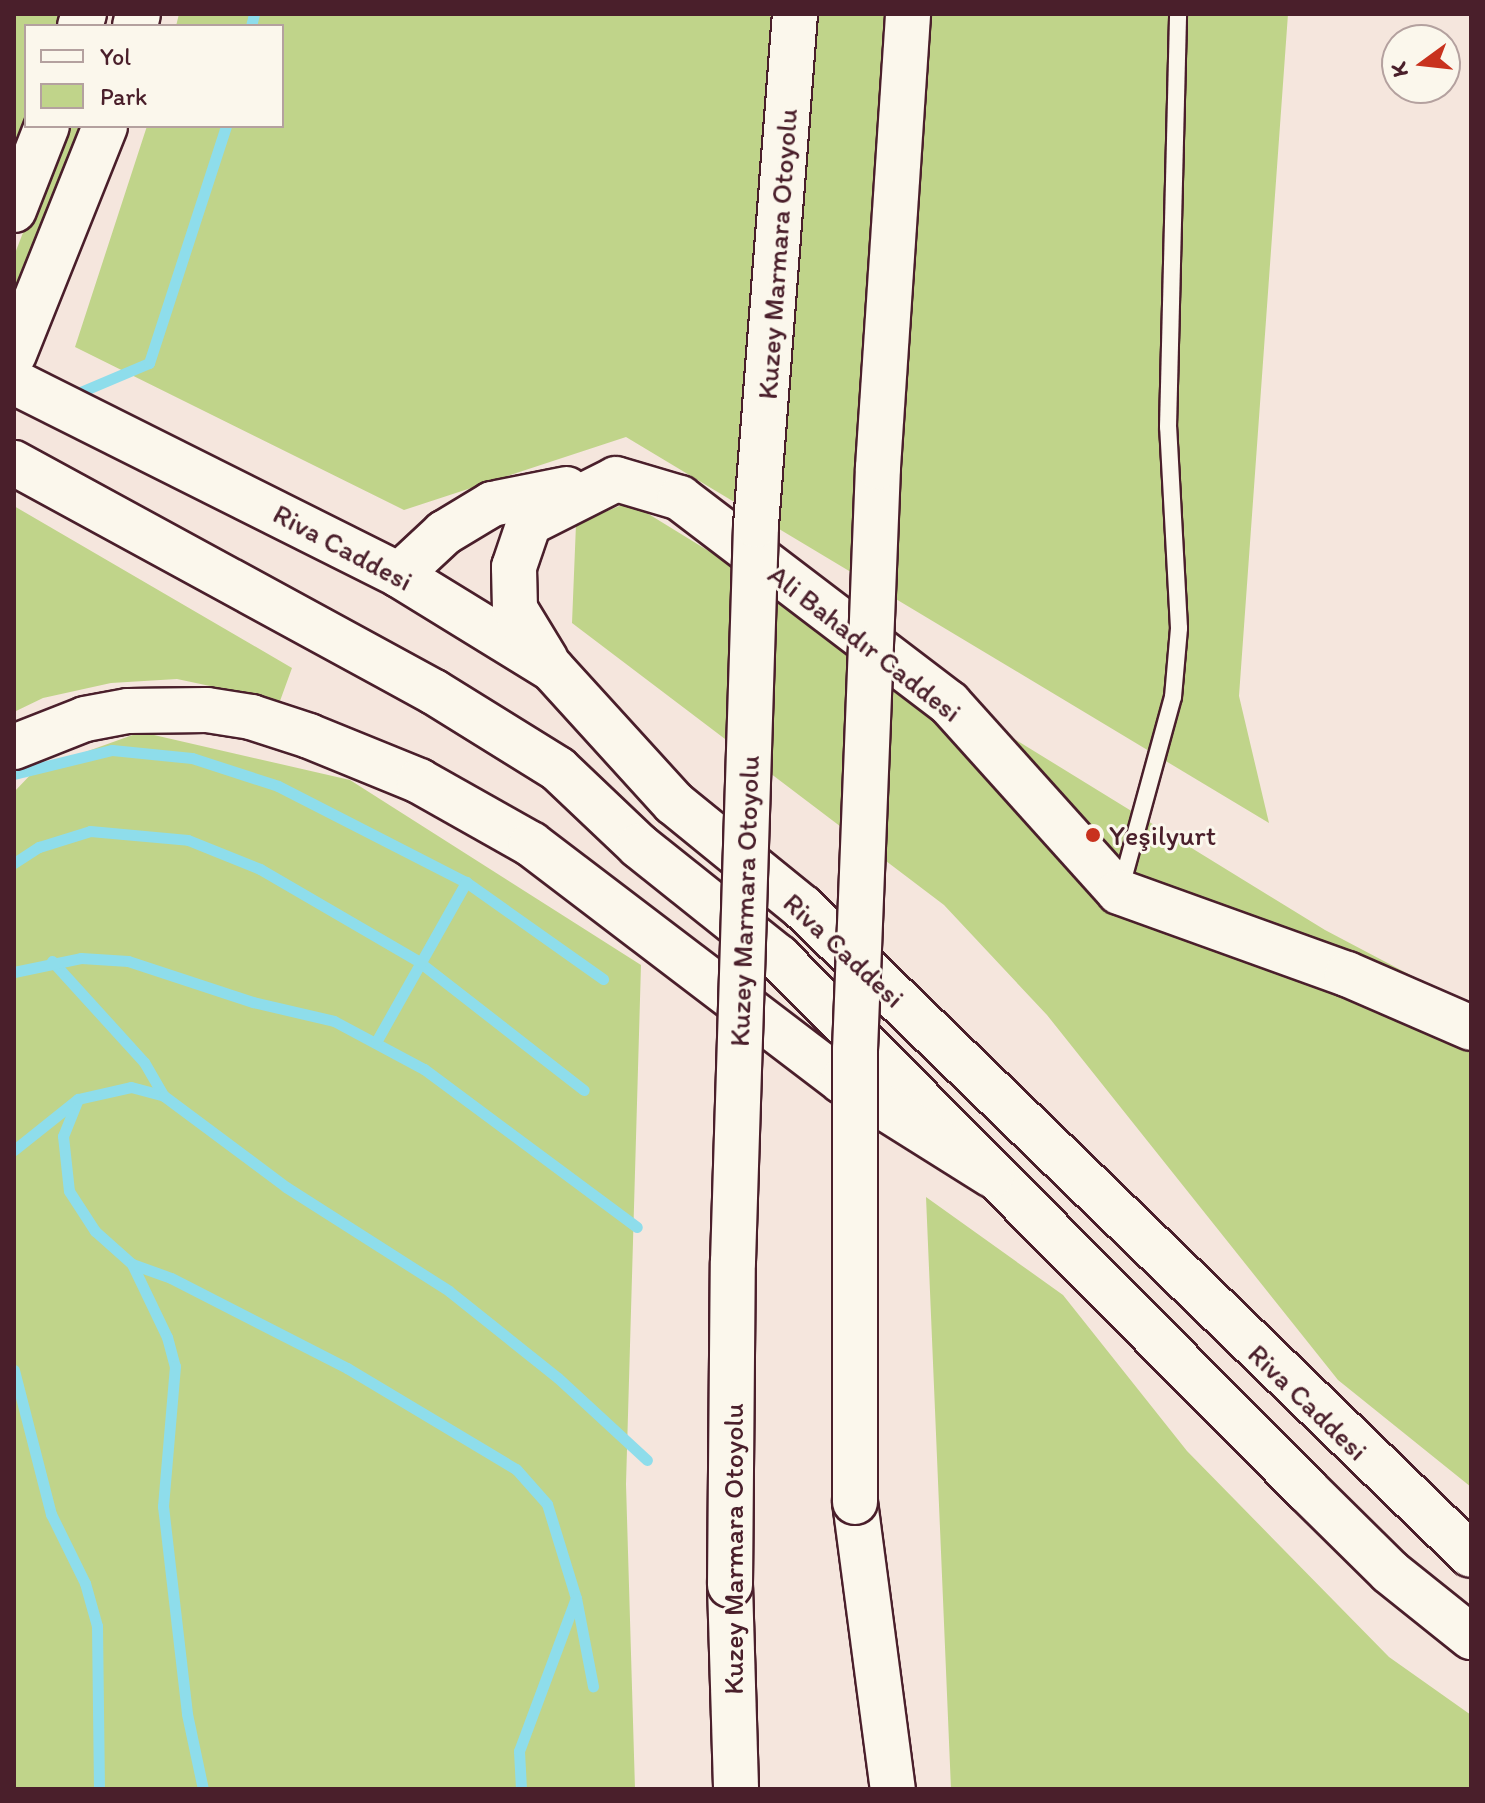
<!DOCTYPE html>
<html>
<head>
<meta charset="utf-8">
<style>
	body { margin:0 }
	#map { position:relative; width:1485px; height:1803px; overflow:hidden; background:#f5e6dd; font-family:Itim,sans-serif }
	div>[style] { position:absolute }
	.green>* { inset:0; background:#c0d48a }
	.stream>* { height:11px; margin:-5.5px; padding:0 5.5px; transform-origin:5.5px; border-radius:5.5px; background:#8eddeb }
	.roads { filter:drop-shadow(2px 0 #4a1f2b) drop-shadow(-2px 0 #4a1f2b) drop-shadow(0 2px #4a1f2b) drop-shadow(0 -2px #4a1f2b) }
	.lane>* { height:16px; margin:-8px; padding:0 8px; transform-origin:8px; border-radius:8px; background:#fbf7ec }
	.secondary>* { height:44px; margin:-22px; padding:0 22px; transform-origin:22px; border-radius:22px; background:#fbf7ec }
	.primary>* { height:44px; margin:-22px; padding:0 22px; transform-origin:22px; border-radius:22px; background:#fbf7ec }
	.highway>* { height:44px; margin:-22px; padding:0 22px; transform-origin:22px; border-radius:22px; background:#fbf7ec }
	.bridges { filter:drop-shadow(2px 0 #4a1f2b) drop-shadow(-2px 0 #4a1f2b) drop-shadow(0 2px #4a1f2b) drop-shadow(0 -2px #4a1f2b) }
	.highway-bridge>* { height:44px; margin:-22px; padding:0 22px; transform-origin:22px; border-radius:22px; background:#fbf7ec }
	.dots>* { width:22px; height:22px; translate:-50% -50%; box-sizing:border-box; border:4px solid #fbf7ec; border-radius:50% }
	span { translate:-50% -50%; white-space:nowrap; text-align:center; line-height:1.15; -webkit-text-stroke:6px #fbf7ec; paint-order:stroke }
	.street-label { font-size:28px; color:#4a1f2b }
	.poi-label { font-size:28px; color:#4a1f2b }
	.left { translate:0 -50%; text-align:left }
	.frame { position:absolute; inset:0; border:16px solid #4a1f2b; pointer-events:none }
	.legend { position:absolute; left:24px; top:24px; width:260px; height:104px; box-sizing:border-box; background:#fbf7ec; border:2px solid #b4a19f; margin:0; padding:10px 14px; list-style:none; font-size:24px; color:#4a1f2b }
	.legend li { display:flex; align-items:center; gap:16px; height:40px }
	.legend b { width:40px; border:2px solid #b4a19f }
	.north { position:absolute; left:1381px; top:24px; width:80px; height:80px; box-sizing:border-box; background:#fbf7ec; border:2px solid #b4a19f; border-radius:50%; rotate:255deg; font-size:22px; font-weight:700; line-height:32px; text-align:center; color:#4a1f2b }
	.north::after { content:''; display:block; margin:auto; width:28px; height:36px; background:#c8321e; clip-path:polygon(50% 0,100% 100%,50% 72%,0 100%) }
</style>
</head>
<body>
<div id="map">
	<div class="green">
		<div style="clip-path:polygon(14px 14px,59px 14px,57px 26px,26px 26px,26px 116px,14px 144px)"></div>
		<div style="clip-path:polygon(179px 14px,1288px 14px,1239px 696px,1269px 823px,626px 437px,404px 510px,75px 347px,147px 126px,282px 126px,282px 26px,176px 26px)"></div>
		<div style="clip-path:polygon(64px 126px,81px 126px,14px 299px,14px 256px)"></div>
		<div style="clip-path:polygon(629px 502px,1325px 930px,1471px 1007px,1471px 1487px,1338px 1380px,1047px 1015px,944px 905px,572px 623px,576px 524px)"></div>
		<div style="clip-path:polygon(14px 506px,292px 668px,280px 701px,177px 679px,111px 683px,43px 698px,14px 712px)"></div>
		<div style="clip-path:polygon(141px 732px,350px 780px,641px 965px,626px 1484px,635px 1789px,14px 1789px,14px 792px,35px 770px)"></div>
		<div style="clip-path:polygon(926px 1197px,1063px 1295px,1187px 1451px,1389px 1657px,1471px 1715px,1471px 1789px,951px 1789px)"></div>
	</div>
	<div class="stream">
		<div style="left:251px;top:26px;width:12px;rotate:-76deg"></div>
		<div style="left:78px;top:393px;width:77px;rotate:-22.9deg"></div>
		<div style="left:149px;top:363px;width:249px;rotate:-72deg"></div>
		<div style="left:14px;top:774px;width:101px;rotate:-13.8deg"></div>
		<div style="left:112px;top:750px;width:80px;rotate:5.7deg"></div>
		<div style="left:192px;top:758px;width:90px;rotate:18deg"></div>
		<div style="left:278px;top:786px;width:211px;rotate:27.1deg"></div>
		<div style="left:466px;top:882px;width:168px;rotate:35.3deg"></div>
		<div style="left:14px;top:863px;width:30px;rotate:-33deg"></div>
		<div style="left:39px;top:847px;width:53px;rotate:-17.4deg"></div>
		<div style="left:90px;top:831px;width:98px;rotate:5.2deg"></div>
		<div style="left:188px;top:840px;width:78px;rotate:21.9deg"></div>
		<div style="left:260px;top:869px;width:183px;rotate:30.2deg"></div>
		<div style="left:418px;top:961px;width:210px;rotate:37.9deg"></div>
		<div style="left:52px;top:961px;width:137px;rotate:47.7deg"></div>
		<div style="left:144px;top:1062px;width:39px;rotate:60deg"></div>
		<div style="left:14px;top:972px;width:68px;rotate:-11.8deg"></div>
		<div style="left:81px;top:958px;width:47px;rotate:3.7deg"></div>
		<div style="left:128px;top:961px;width:132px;rotate:18.2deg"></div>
		<div style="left:253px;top:1002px;width:83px;rotate:13.2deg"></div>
		<div style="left:334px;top:1021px;width:102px;rotate:28.1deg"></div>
		<div style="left:424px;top:1069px;width:265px;rotate:36.6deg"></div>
		<div style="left:376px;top:1042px;width:184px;rotate:-60.6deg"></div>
		<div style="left:78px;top:1099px;width:40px;rotate:112deg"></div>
		<div style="left:63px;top:1136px;width:55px;rotate:83.8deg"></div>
		<div style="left:69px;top:1191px;width:48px;rotate:57deg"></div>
		<div style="left:95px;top:1231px;width:50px;rotate:41.7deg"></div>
		<div style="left:132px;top:1264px;width:81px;rotate:64.4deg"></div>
		<div style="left:167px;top:1337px;width:30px;rotate:75deg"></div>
		<div style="left:175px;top:1366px;width:141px;rotate:94.9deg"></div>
		<div style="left:163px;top:1506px;width:209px;rotate:83.4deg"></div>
		<div style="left:187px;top:1714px;width:77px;rotate:78deg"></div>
		<div style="left:14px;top:1150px;width:82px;rotate:-38.6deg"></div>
		<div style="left:78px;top:1099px;width:54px;rotate:-12.8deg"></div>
		<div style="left:131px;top:1087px;width:34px;rotate:15deg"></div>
		<div style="left:164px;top:1096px;width:152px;rotate:36.7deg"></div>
		<div style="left:286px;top:1187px;width:193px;rotate:32.5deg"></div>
		<div style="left:449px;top:1291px;width:139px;rotate:38.6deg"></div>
		<div style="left:558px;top:1378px;width:121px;rotate:42.7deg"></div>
		<div style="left:132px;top:1264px;width:41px;rotate:19.7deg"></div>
		<div style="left:171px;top:1278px;width:198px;rotate:27.1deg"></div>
		<div style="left:347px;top:1368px;width:197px;rotate:30.9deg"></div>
		<div style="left:516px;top:1469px;width:47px;rotate:48.5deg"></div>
		<div style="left:547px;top:1504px;width:98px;rotate:72.9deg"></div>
		<div style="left:576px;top:1598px;width:90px;rotate:79.1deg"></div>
		<div style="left:14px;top:1370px;width:149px;rotate:75.6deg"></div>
		<div style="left:51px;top:1514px;width:77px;rotate:63.8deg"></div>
		<div style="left:85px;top:1583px;width:45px;rotate:74.4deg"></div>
		<div style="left:97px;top:1626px;width:163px;rotate:89.3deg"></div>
		<div style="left:521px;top:1789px;width:38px;rotate:-93deg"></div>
		<div style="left:519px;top:1751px;width:163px;rotate:-69.6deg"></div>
	</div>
	<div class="roads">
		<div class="lane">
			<div style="left:1121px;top:887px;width:197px;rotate:-74.7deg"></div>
			<div style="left:1173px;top:697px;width:69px;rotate:-85deg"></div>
			<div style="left:1179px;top:628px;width:201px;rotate:-93.1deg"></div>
			<div style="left:1168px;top:427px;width:413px;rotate:-88.6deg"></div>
		</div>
		<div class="secondary">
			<div style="left:616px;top:479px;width:67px;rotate:16.5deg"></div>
			<div style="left:680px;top:498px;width:338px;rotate:37.3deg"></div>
			<div style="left:949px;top:703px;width:254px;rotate:48deg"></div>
			<div style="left:1119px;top:892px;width:242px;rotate:19.8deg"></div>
			<div style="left:1347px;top:974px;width:135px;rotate:23.5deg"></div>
		</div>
		<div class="primary">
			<div style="left:14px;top:382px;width:431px;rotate:26.6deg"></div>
			<div style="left:399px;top:575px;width:180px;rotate:31.6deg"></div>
			<div style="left:552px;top:669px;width:181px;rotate:47.7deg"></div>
			<div style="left:674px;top:803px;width:165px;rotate:39.1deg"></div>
			<div style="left:802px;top:907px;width:931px;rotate:44.09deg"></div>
			<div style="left:14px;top:463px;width:478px;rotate:28.6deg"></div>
			<div style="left:434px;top:692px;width:146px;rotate:31.8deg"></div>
			<div style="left:558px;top:769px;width:112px;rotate:43.5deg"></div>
			<div style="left:639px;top:846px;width:178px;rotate:38.6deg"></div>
			<div style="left:778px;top:957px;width:752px;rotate:45.22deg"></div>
			<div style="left:1308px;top:1491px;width:115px;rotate:44.6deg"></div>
			<div style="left:1390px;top:1572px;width:104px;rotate:38.7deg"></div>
			<div style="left:399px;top:575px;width:62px;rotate:-43deg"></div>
			<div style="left:444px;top:533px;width:56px;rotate:-31.1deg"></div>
			<div style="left:492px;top:504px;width:76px;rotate:-11.3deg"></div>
			<div style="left:546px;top:660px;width:60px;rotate:-121.3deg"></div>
			<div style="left:515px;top:609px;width:42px;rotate:-91.4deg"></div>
			<div style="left:514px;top:567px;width:46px;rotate:-71.2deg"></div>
			<div style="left:529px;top:523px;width:97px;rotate:-26.8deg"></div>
		</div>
		<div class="highway">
			<div style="left:80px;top:26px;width:13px;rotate:-72deg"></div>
			<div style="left:135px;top:26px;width:12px;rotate:-76deg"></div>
			<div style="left:14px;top:210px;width:90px;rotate:-68.6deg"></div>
			<div style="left:14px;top:354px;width:245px;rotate:-68.2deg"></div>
			<div style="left:14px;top:747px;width:76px;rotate:-21.5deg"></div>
			<div style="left:85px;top:719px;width:44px;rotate:-10.5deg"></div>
			<div style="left:128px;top:711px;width:79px;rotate:-0.7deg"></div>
			<div style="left:207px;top:710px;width:45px;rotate:9deg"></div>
			<div style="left:251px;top:717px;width:61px;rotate:18.1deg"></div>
			<div style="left:309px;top:736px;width:119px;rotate:22.2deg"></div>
			<div style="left:419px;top:781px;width:129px;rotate:29.4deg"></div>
			<div style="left:531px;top:844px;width:391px;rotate:37.3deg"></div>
			<div style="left:842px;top:1081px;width:177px;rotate:32.1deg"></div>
			<div style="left:855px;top:1502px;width:290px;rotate:82.5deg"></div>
			<div style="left:730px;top:1585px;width:204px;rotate:88.3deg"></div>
		</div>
	</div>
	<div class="bridges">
		<div class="highway-bridge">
			<div style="left:855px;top:1502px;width:452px;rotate:-90deg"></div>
			<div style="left:855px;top:1050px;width:583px;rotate:-87.74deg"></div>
			<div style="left:878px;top:467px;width:454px;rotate:-86.2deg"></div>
			<div style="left:730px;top:1585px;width:323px;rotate:-89.5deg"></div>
			<div style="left:733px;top:1262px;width:737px;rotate:-88.21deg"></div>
			<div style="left:756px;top:525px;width:512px;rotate:-85.64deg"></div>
		</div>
	</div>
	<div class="dots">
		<div style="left:1093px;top:835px;background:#c8321e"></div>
	</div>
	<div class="street-label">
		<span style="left:777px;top:254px;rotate:-86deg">Kuzey Marmara Otoyolu</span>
		<span style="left:343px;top:547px;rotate:28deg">Riva Caddesi</span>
		<span style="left:865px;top:643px;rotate:38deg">Ali Bahadır Caddesi</span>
		<span style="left:744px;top:901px;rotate:-88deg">Kuzey Marmara Otoyolu</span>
		<span style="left:844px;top:950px;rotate:43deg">Riva Caddesi</span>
		<span style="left:1308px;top:1402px;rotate:44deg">Riva Caddesi</span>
		<span style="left:733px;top:1549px;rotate:-90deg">Kuzey Marmara Otoyolu</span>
	</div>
	<div class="poi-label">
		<span class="left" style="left:1109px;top:835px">Yeşilyurt</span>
	</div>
	<div class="frame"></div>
	<ul class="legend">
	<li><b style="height:10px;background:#fbf7ec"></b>Yol</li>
	<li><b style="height:22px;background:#c0d48a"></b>Park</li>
	</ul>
	<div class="north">K</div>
</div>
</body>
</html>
